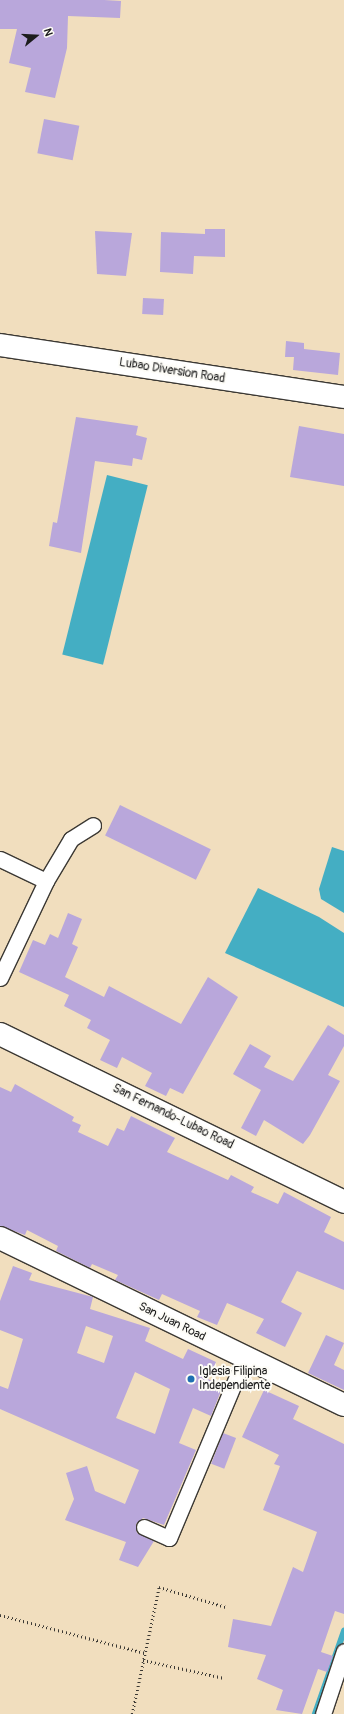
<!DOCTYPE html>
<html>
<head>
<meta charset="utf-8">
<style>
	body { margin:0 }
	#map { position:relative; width:344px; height:1714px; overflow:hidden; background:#f1debe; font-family:Pangolin,sans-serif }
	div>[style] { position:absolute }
	.water>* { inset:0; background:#44aec3; transform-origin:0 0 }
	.stream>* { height:5.5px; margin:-2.75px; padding:0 2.75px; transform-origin:2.75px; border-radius:2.75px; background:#44aec3 }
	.building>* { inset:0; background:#b9a7db; transform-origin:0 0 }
	.path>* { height:2.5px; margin-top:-1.25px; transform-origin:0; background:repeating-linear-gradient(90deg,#3c3934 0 1px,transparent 0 4px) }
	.roads { filter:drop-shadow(1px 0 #3c3934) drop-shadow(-1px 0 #3c3934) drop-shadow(0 1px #3c3934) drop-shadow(0 -1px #3c3934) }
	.street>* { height:15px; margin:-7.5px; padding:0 7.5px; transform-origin:7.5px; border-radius:7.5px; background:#fff }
	.secondary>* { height:22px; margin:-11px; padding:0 11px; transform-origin:11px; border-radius:11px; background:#fff }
	.dots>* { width:11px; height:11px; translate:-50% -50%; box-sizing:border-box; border:2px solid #fdfcf7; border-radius:50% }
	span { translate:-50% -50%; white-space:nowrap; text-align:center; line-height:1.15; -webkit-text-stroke:4px #fdfcf7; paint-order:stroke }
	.street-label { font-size:12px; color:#1c1c1c }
	.poi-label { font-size:12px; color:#1c1c1c }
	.left { translate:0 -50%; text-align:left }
	.north { position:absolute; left:16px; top:16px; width:40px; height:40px; -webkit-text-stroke:3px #fdfcf7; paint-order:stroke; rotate:72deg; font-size:11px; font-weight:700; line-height:16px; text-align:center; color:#1c1c1c }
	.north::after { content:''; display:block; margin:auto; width:14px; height:18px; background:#1c1c1c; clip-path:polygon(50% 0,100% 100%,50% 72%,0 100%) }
</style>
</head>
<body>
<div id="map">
	<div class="water">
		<div style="left:107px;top:475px;width:42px;height:185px;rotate:14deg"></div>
		<div style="clip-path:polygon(332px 847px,344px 851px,344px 913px,321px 899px,319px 889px)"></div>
		<div style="clip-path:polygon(258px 888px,319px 917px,344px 933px,344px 1007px,225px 953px)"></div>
	</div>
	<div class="stream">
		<div style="left:315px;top:1714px;width:88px;rotate:-70.7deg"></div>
	</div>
	<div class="building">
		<div style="clip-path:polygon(0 0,104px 0,121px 1px,120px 18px,68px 16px,67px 48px,55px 98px,25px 92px,31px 68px,9px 63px,17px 29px,0 29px)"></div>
		<div style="left:44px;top:119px;width:36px;height:35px;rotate:11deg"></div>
		<div style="clip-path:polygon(205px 229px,225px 229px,225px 257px,194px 256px,193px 274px,160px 272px,161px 232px,205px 234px)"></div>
		<div style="clip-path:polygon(95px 231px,132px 233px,126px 276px,97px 274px)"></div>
		<div style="left:143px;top:298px;width:21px;height:16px;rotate:3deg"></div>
		<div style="clip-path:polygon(286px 341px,304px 343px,304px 349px,340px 353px,338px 375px,293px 370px,294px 357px,285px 357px)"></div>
		<div style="clip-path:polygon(76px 417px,138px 426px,136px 435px,147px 438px,142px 460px,133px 458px,132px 466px,95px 461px,81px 553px,49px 546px,53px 522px,57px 523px)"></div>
		<div style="clip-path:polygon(299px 426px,344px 434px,344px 486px,290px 477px)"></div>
		<div style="left:120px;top:805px;width:101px;height:34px;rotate:26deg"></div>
		<div style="clip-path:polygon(68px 913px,82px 919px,72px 944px,78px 947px,65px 977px,104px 997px,109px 986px,181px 1024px,208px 977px,238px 997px,183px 1094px,170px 1088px,166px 1096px,145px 1086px,152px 1073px,122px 1057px,117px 1068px,100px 1060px,110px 1040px,87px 1028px,91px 1020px,64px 1006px,69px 995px,19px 972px,33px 940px,45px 945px,50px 934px,58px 938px)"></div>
		<div style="clip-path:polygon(328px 1025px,344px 1035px,344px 1046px,328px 1075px,340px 1081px,310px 1135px,303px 1144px,264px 1120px,256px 1136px,241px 1128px,261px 1090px,233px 1074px,250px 1044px,271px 1056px,264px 1067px,293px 1081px)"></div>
		<div style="clip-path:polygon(15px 1084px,74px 1117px,72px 1121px,81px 1125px,78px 1132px,108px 1146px,117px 1128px,124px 1131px,131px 1116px,175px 1138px,167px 1152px,228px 1180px,231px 1175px,254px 1187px,251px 1192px,278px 1204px,284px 1192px,331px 1217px,324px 1232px,344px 1242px,344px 1290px,297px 1271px,281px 1302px,302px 1313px,285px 1347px,256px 1333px,264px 1319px,227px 1303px,217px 1325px,197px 1317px,200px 1311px,162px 1294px,159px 1300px,115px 1280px,118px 1275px,92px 1264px,90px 1268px,56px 1251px,58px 1246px,27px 1230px,25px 1235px,0 1226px,0 1087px,11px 1092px)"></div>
		<div style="clip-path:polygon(evenodd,13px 1266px,32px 1273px,29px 1280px,93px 1297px,90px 1309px,150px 1328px,145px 1341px,183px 1359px,188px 1349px,216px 1362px,208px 1379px,223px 1386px,211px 1416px,193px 1408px,179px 1443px,196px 1450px,164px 1525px,143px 1518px,136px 1524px,137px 1533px,154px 1541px,138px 1567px,119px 1560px,126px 1542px,65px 1520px,74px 1499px,66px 1473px,87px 1466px,95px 1491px,125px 1504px,139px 1470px,0 1409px,0 1386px,8px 1389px,23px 1339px,0 1330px,0 1301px,13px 1266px,86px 1326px,113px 1336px,104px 1363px,77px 1353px,86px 1326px,13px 1266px,135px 1372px,170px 1389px,155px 1434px,116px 1418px,135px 1372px)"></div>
		<div style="clip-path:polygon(326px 1335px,344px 1343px,334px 1365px,344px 1370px,344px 1390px,308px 1373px)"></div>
		<div style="clip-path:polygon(264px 1390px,299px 1406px,293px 1419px,344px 1444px,344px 1614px,335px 1611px,321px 1652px,333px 1656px,327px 1672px,318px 1669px,302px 1714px,276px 1710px,283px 1690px,257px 1679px,266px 1655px,228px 1647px,233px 1619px,271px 1626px,293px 1567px,303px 1572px,317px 1532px,263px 1510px,280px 1466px,274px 1464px,279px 1455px,242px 1437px)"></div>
		<div style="left:223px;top:1433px;width:14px;height:33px;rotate:21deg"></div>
	</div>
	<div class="path">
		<div style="left:0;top:1615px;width:150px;rotate:14.7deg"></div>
		<div style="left:143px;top:1660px;width:83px;rotate:12.5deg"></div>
		<div style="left:132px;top:1714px;width:130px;rotate:-78deg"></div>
		<div style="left:159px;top:1587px;width:70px;rotate:16.6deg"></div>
	</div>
	<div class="roads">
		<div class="street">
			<div style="left:0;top:859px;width:51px;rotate:25.6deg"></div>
			<div style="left:0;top:978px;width:107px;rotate:-64.6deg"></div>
			<div style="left:46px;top:881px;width:49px;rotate:-59.2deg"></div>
			<div style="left:71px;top:839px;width:26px;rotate:-32deg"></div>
			<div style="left:144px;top:1527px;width:27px;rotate:24deg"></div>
			<div style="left:169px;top:1538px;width:196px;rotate:-67.2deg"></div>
			<div style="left:323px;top:1714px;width:66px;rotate:-71.6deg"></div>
		</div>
		<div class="secondary">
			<div style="left:0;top:345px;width:348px;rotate:8.6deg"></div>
			<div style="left:0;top:1034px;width:383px;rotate:26deg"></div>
			<div style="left:0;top:1238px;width:382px;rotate:25.9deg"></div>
		</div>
	</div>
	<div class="dots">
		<div style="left:191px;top:1379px;background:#1f6fb2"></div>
	</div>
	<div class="street-label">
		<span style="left:172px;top:371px;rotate:9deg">Lubao Diversion Road</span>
		<span style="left:173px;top:1117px;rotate:26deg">San Fernando-Lubao Road</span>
		<span style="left:172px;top:1322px;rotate:26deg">San Juan Road</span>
	</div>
	<div class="poi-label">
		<span class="left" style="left:199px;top:1379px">Iglesia Filipina<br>Independiente</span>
	</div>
	<div class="north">N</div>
</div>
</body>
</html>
